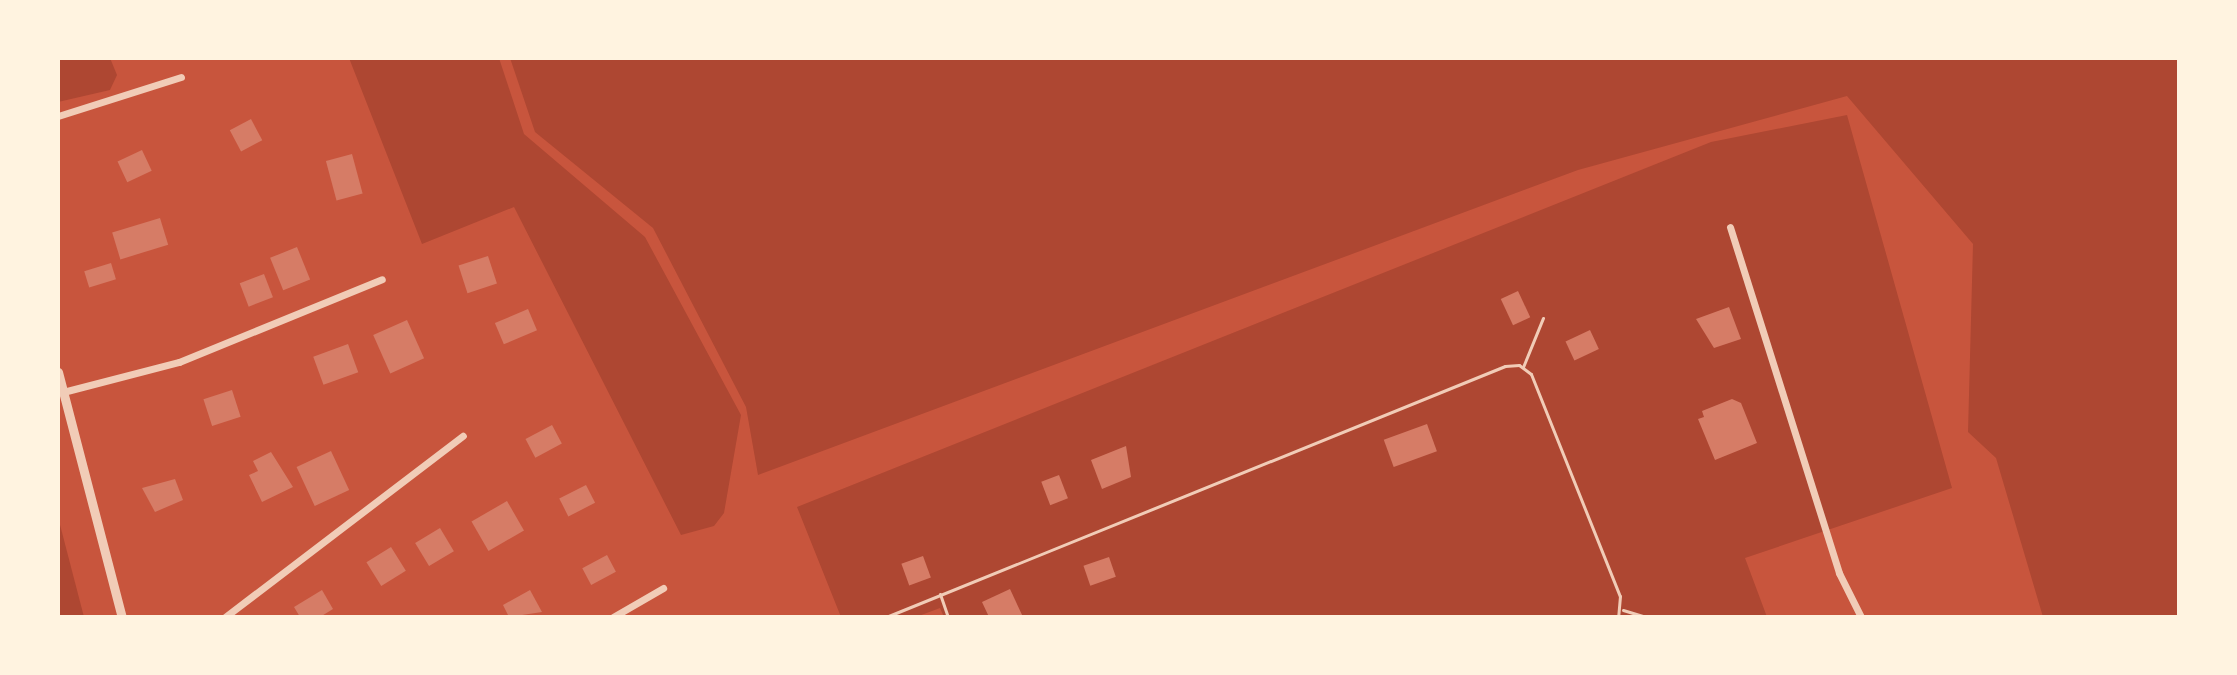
<!DOCTYPE html>
<html>
<head>
<meta charset="utf-8">
<style>
	body { margin:0 }
	#map { position:relative; width:2237px; height:675px; overflow:hidden; background:#c8553d; font-family:"Open Sans",sans-serif }
	div>[style] { position:absolute }
	.green>* { inset:0; background:#ae4732 }
	.building>* { inset:0; background:#d67c66; transform-origin:0 0 }
	.service>* { height:3px; margin:-1.5px; padding:0 1.5px; transform-origin:1.5px; border-radius:1.5px; background:#f1ccb7 }
	.minor>* { height:7px; margin:-3.5px; padding:0 3.5px; transform-origin:3.5px; border-radius:3.5px; background:#f1ccb7 }
	.tertiary>* { height:9px; margin:-4.5px; padding:0 4.5px; transform-origin:4.5px; border-radius:4.5px; background:#f1ccb7 }
	span { translate:-50% -50%; white-space:nowrap; text-align:center; line-height:1.15; -webkit-text-stroke:6px #fff3e0; paint-order:stroke }
	.frame { position:absolute; inset:0; border:60px solid #fff3e0; pointer-events:none }
</style>
</head>
<body>
<div id="map">
	<div class="green">
		<div style="clip-path:polygon(58px 58px,110px 58px,117px 75px,110px 90px,58px 102px)"></div>
		<div style="clip-path:polygon(349px 58px,499px 58px,524px 134px,645px 237px,741px 415px,724px 513px,714px 526px,681px 535px,514px 207px,422px 244px)"></div>
		<div style="clip-path:polygon(510px 58px,2179px 58px,2179px 617px,2043px 617px,1996px 458px,1968px 432px,1973px 244px,1847px 96px,1578px 170px,758px 475px,746px 407px,653px 228px,535px 132px)"></div>
		<div style="clip-path:polygon(1847px 115px,1952px 488px,1745px 558px,1767px 617px,944px 617px,940px 608px,916px 617px,841px 617px,797px 507px,1711px 142px)"></div>
		<div style="clip-path:polygon(58px 517px,84px 617px,58px 617px)"></div>
	</div>
	<div class="building">
		<div style="left:251px;top:119px;width:24px;height:24px;rotate:62deg"></div>
		<div style="left:142px;top:150px;width:23px;height:27px;rotate:65deg"></div>
		<div style="left:352px;top:154px;width:41px;height:27px;rotate:75deg"></div>
		<div style="left:160px;top:218px;width:28px;height:50px;rotate:73deg"></div>
		<div style="left:297px;top:247px;width:35px;height:29px;rotate:68deg"></div>
		<div style="left:488px;top:256px;width:29px;height:31px;rotate:72deg"></div>
		<div style="left:111px;top:263px;width:17px;height:28px;rotate:73deg"></div>
		<div style="left:264px;top:274px;width:25px;height:26px;rotate:69deg"></div>
		<div style="left:1518px;top:291px;width:29px;height:19px;rotate:65deg"></div>
		<div style="clip-path:polygon(1729px 307px,1741px 339px,1714px 348px,1696px 319px)"></div>
		<div style="left:528px;top:309px;width:23px;height:36px;rotate:67deg"></div>
		<div style="left:407px;top:320px;width:42px;height:37px;rotate:66deg"></div>
		<div style="left:1590px;top:330px;width:21px;height:27px;rotate:65deg"></div>
		<div style="left:348px;top:344px;width:30px;height:37px;rotate:70deg"></div>
		<div style="left:232px;top:390px;width:28px;height:30px;rotate:72deg"></div>
		<div style="clip-path:polygon(1732px 399px,1741px 403px,1757px 443px,1715px 460px,1698px 419px,1704px 417px,1702px 411px)"></div>
		<div style="left:1427px;top:424px;width:29px;height:46px;rotate:70deg"></div>
		<div style="left:552px;top:425px;width:21px;height:30px;rotate:62deg"></div>
		<div style="clip-path:polygon(1126px 446px,1131px 477px,1102px 489px,1091px 460px)"></div>
		<div style="left:331px;top:451px;width:43px;height:38px;rotate:65deg"></div>
		<div style="clip-path:polygon(271px 452px,293px 487px,262px 502px,249px 475px,258px 471px,253px 461px)"></div>
		<div style="left:1059px;top:475px;width:25px;height:19px;rotate:69deg"></div>
		<div style="clip-path:polygon(175px 479px,183px 500px,155px 512px,142px 488px)"></div>
		<div style="left:586px;top:485px;width:20px;height:30px;rotate:63deg"></div>
		<div style="left:507px;top:501px;width:34px;height:41px;rotate:60deg"></div>
		<div style="left:440px;top:528px;width:27px;height:29px;rotate:59deg"></div>
		<div style="left:391px;top:547px;width:28px;height:29px;rotate:58deg"></div>
		<div style="left:607px;top:555px;width:19px;height:28px;rotate:62deg"></div>
		<div style="left:923px;top:556px;width:23px;height:23px;rotate:70deg"></div>
		<div style="left:1109px;top:557px;width:21px;height:27px;rotate:71deg"></div>
		<div style="clip-path:polygon(1010px 589px,1023px 617px,989px 617px,982px 602px)"></div>
		<div style="clip-path:polygon(322px 590px,333px 609px,320px 617px,300px 617px,294px 607px)"></div>
		<div style="clip-path:polygon(530px 590px,542px 612px,509px 617px,503px 605px)"></div>
	</div>
	<div class="service">
		<div style="left:1523px;top:367px;width:53px;rotate:-67.8deg"></div>
		<div style="left:940px;top:594px;width:24px;rotate:71deg"></div>
		<div style="left:1623px;top:610px;width:24px;rotate:17deg"></div>
		<div style="left:886px;top:617px;width:668px;rotate:-22.07deg"></div>
		<div style="left:1505px;top:366px;width:14px;rotate:-4deg"></div>
		<div style="left:1519px;top:365px;width:15px;rotate:37deg"></div>
		<div style="left:1531px;top:374px;width:239px;rotate:68.2deg"></div>
		<div style="left:1620px;top:596px;width:21px;rotate:95deg"></div>
	</div>
	<div class="minor">
		<div style="left:58px;top:116px;width:129px;rotate:-17.6deg"></div>
		<div style="left:1730px;top:227px;width:363px;rotate:72.5deg"></div>
		<div style="left:1839px;top:573px;width:49px;rotate:63.4deg"></div>
		<div style="left:63px;top:392px;width:120px;rotate:-14.5deg"></div>
		<div style="left:179px;top:362px;width:219px;rotate:-22.2deg"></div>
		<div style="left:225px;top:617px;width:299px;rotate:-37.3deg"></div>
		<div style="left:613px;top:617px;width:58px;rotate:-30.1deg"></div>
	</div>
	<div class="tertiary">
		<div style="left:58px;top:372px;width:253px;rotate:75.4deg"></div>
	</div>
	<div class="frame"></div>
</div>
</body>
</html>
